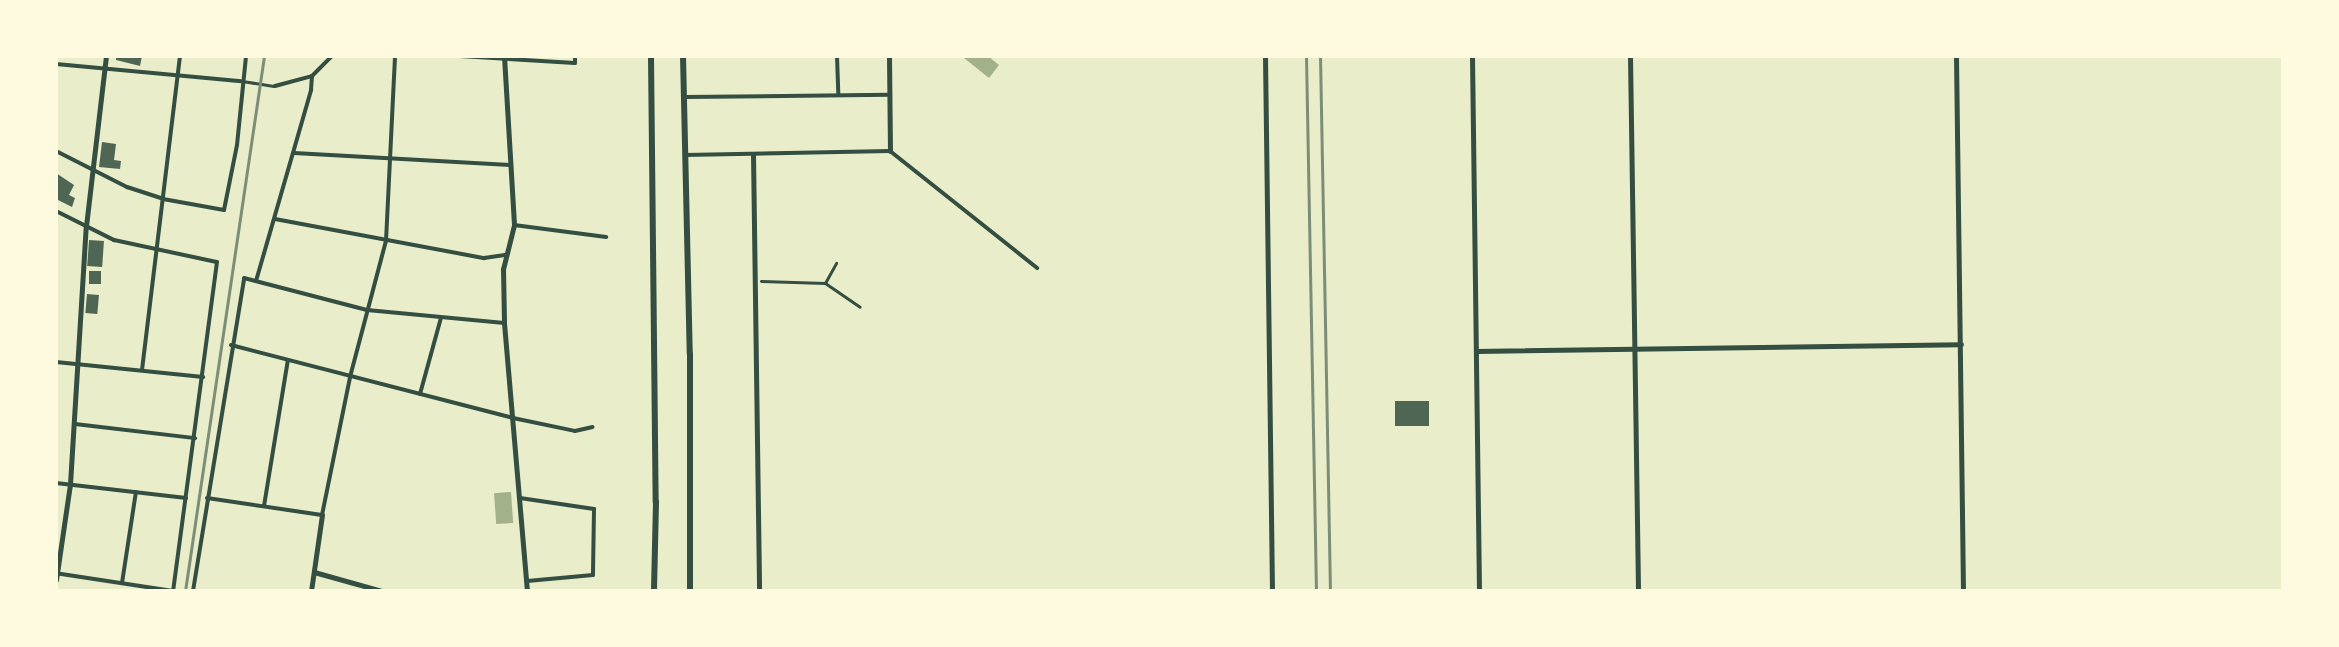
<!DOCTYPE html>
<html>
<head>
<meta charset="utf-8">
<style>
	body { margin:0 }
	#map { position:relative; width:2339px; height:647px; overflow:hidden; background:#e9edc9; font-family:"Titillium Web",sans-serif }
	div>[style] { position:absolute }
	.water>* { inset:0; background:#a3b18a; transform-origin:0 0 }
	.building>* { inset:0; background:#4f6655; transform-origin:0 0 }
	.pedestrian>* { height:3px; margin:-1.5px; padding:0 1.5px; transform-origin:1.5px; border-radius:1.5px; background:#344e41 }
	.minor>* { height:4px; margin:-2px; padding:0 2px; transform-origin:2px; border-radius:2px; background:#344e41 }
	.tertiary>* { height:5px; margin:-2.5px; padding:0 2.5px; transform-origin:2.5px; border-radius:2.5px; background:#344e41 }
	.trunk>* { height:6px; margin:-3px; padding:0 3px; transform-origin:3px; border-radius:3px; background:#344e41 }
	.rail>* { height:3px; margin:-1.5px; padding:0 1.5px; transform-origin:1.5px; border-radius:1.5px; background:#7c8e77 }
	span { translate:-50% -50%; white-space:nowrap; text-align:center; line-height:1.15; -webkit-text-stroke:8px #fefae0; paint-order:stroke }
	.frame { position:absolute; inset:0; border:58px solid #fefae0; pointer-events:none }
</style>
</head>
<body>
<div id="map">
	<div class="water">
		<div style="clip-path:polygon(966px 56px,988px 56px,999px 65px,989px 78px,964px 58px)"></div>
		<div style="left:511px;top:492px;width:31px;height:17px;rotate:86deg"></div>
	</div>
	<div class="building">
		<div style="clip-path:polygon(116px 56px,142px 56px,140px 66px,116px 60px)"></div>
		<div style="clip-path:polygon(102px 142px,116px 144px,114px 160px,121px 161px,120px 169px,99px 167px)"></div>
		<div style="clip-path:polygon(56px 173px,74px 185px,69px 195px,75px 198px,72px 207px,56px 199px)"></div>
		<div style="left:89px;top:240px;width:15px;height:26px;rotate:4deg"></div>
		<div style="left:89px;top:271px;width:12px;height:13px"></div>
		<div style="left:87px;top:294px;width:12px;height:19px;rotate:5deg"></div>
		<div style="left:1429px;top:401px;width:25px;height:34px;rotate:90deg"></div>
	</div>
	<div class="pedestrian">
		<div style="left:242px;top:81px;width:32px;rotate:9deg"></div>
		<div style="left:761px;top:281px;width:64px;rotate:1.8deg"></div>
		<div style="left:825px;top:283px;width:42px;rotate:34.4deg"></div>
		<div style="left:825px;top:283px;width:23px;rotate:-61deg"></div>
	</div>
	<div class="minor">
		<div style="left:459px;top:56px;width:116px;rotate:3.5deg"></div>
		<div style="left:575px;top:63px;width:7px;rotate:-90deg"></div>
		<div style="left:837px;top:56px;width:38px;rotate:88deg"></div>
		<div style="left:56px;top:64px;width:186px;rotate:5.3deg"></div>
		<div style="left:275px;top:86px;width:38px;rotate:-15deg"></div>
		<div style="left:312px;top:76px;width:28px;rotate:-45deg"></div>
		<div style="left:685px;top:97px;width:204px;rotate:-0.6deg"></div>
		<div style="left:56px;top:151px;width:80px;rotate:26.9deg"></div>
		<div style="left:127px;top:187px;width:38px;rotate:18deg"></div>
		<div style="left:163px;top:199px;width:62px;rotate:10.2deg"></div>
		<div style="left:224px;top:210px;width:66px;rotate:-78.7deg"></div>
		<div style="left:237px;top:145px;width:89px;rotate:-84.2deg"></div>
		<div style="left:294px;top:153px;width:217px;rotate:3.2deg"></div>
		<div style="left:685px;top:155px;width:205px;rotate:-1.1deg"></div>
		<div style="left:890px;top:151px;width:188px;rotate:38.5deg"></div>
		<div style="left:56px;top:211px;width:65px;rotate:26.6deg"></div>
		<div style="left:114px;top:240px;width:105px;rotate:12.1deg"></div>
		<div style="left:217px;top:262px;width:332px;rotate:97.6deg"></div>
		<div style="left:173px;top:591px;width:118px;rotate:-171.3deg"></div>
		<div style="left:275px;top:219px;width:213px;rotate:10.6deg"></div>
		<div style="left:484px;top:258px;width:21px;rotate:-8deg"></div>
		<div style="left:514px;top:225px;width:93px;rotate:7.4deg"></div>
		<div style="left:256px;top:281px;width:199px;rotate:-73.9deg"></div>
		<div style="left:311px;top:90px;width:14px;rotate:-86deg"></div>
		<div style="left:231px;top:345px;width:291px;rotate:14.5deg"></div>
		<div style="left:513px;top:418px;width:63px;rotate:11.8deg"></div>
		<div style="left:575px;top:431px;width:18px;rotate:-13deg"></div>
		<div style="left:56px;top:362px;width:148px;rotate:5.8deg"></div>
		<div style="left:142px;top:370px;width:316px;rotate:-83.1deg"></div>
		<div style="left:420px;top:394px;width:79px;rotate:-74.6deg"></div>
		<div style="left:75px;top:424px;width:121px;rotate:6.7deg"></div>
		<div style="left:56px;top:483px;width:131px;rotate:6.6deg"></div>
		<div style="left:207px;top:498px;width:116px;rotate:8.4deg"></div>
		<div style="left:322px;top:515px;width:141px;rotate:-78.5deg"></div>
		<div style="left:350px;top:377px;width:141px;rotate:-75.2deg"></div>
		<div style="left:386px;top:241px;width:185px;rotate:-87.2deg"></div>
		<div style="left:520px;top:498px;width:75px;rotate:8.5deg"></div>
		<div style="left:594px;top:509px;width:66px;rotate:90.9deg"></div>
		<div style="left:593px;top:575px;width:66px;rotate:174.8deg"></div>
		<div style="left:264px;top:506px;width:148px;rotate:-80.7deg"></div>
		<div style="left:122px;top:583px;width:92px;rotate:-81.3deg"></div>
		<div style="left:193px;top:591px;width:317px;rotate:-80.7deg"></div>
		<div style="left:244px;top:278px;width:127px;rotate:14.6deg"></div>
		<div style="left:367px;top:310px;width:138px;rotate:5.4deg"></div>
	</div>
	<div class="tertiary">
		<div style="left:504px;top:56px;width:169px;rotate:86.6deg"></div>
		<div style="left:514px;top:225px;width:45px;rotate:104deg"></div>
		<div style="left:503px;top:269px;width:54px;rotate:88.9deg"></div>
		<div style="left:504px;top:323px;width:269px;rotate:85.1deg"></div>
		<div style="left:889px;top:56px;width:95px;rotate:89.4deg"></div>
		<div style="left:1265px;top:56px;width:535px;rotate:89.25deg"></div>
		<div style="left:1472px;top:56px;width:535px;rotate:89.25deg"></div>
		<div style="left:1630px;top:56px;width:535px;rotate:89.14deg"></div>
		<div style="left:1956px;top:56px;width:535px;rotate:89.25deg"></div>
		<div style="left:753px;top:154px;width:437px;rotate:89.2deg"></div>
		<div style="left:1476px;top:351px;width:485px;rotate:-0.8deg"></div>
		<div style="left:314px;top:572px;width:71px;rotate:15.6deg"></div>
		<div style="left:56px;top:580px;width:97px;rotate:-81.7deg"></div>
		<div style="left:70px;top:484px;width:258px;rotate:-86.5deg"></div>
		<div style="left:86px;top:226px;width:171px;rotate:-83.3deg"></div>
		<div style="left:311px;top:591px;width:77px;rotate:-81.8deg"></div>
	</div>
	<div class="trunk">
		<div style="left:651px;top:56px;width:446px;rotate:89.4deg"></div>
		<div style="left:656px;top:502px;width:89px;rotate:91.3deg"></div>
		<div style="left:683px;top:56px;width:298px;rotate:88.7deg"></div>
		<div style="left:690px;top:354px;width:237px;rotate:90deg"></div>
	</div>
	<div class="rail">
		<div style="left:1306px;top:56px;width:535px;rotate:88.93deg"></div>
		<div style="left:1320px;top:56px;width:535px;rotate:88.93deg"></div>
		<div style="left:185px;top:591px;width:541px;rotate:-81.6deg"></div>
	</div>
	<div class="frame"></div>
</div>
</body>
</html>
